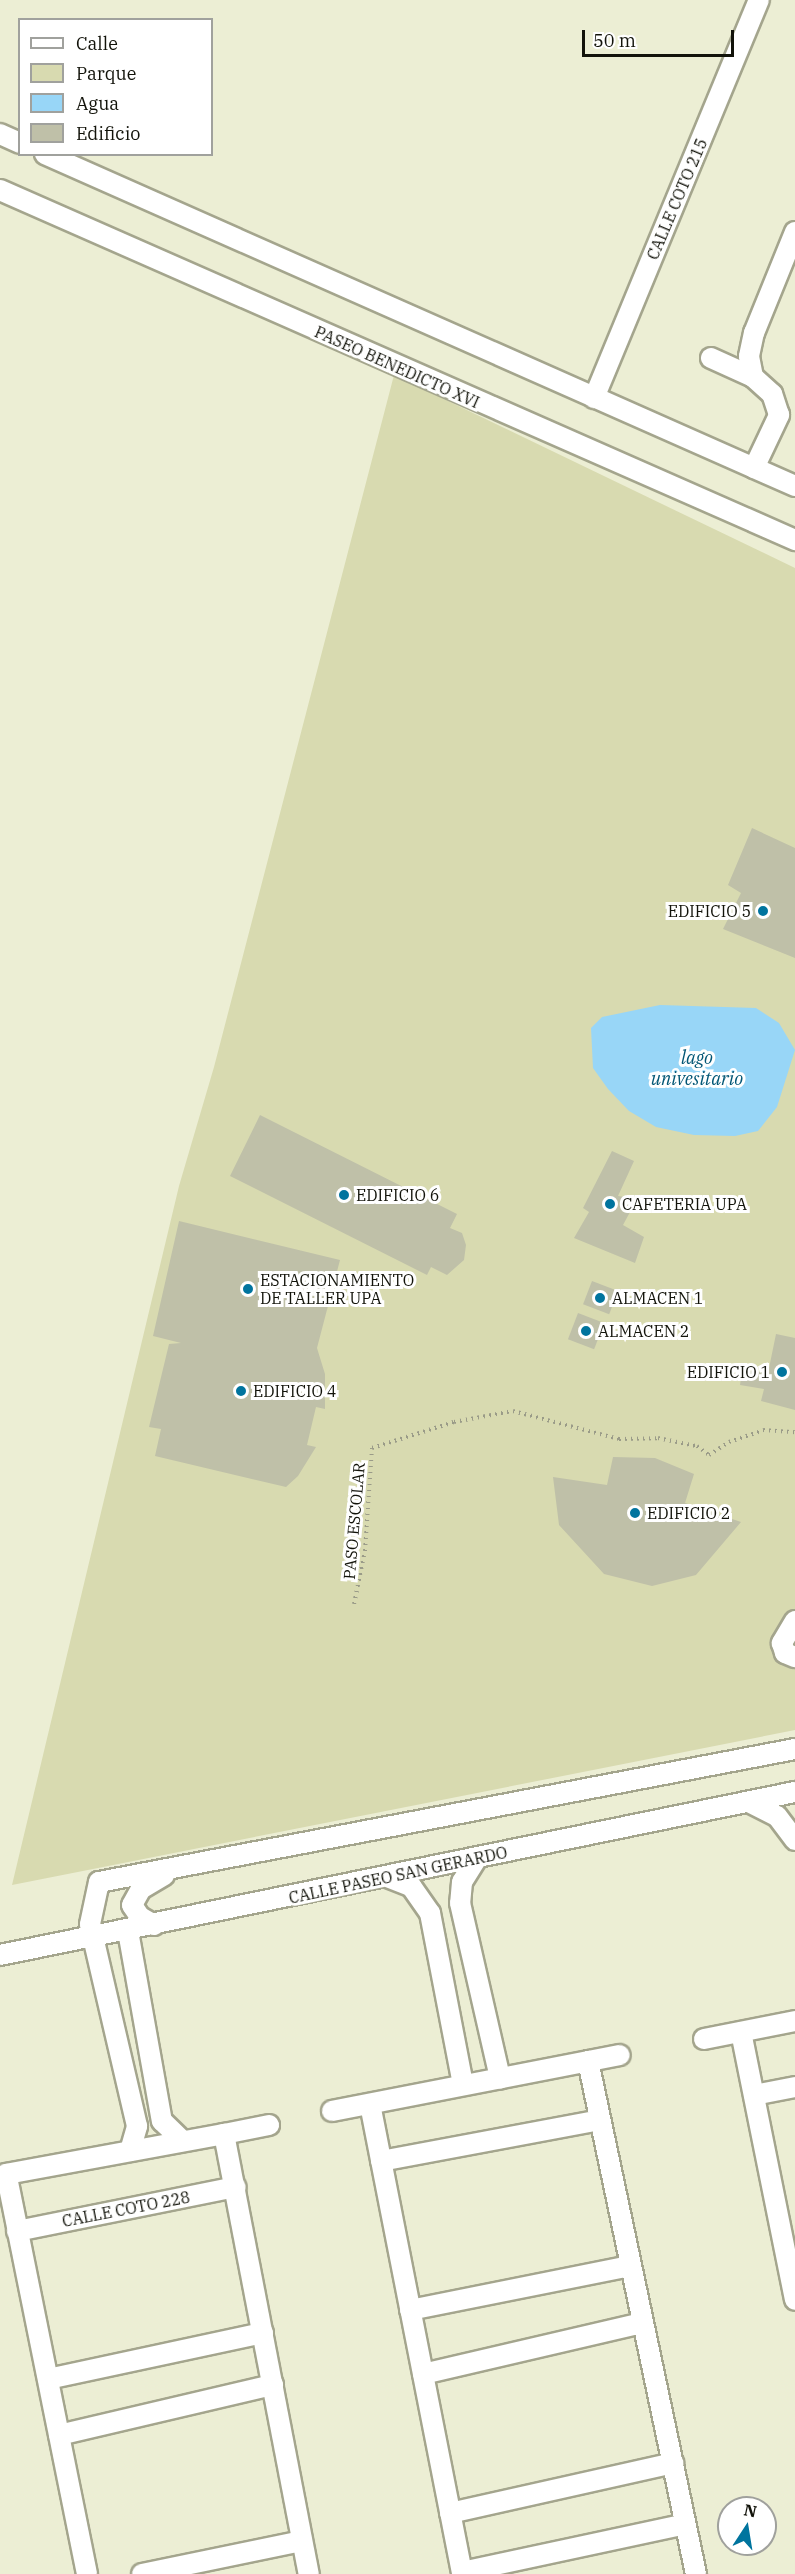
<!DOCTYPE html>
<html>
<head>
<meta charset="utf-8">
<style>
	body { margin:0 }
	#map { position:relative; width:795px; height:2574px; overflow:hidden; background:#eceed4; font-family:"IBM Plex Serif",serif }
	div>[style] { position:absolute }
	.green>* { inset:0; background:#d8dab0 }
	.water>* { inset:0; background:#98d6f7 }
	.building>* { inset:0; background:#bfc0a8; transform-origin:0 0 }
	.path>* { height:4px; margin-top:-2px; transform-origin:0; background:repeating-linear-gradient(90deg,#9a9b88 0 1.5px,transparent 0 6px) }
	.roads { filter:drop-shadow(2px 0 #a4a58d) drop-shadow(-2px 0 #a4a58d) drop-shadow(0 2px #a4a58d) drop-shadow(0 -2px #a4a58d) }
	.minor>* { height:20px; margin:-10px; padding:0 10px; transform-origin:10px; border-radius:10px; background:#fff }
	.dots>* { width:16px; height:16px; translate:-50% -50%; box-sizing:border-box; border:3px solid #fff; border-radius:50% }
	span { translate:-50% -50%; white-space:nowrap; text-align:center; line-height:1.15; -webkit-text-stroke:6px #fff; paint-order:stroke }
	.street-label { font-size:16px; color:#12130a }
	.poi-label { font-size:16px; color:#12130a }
	.right { translate:-100% -50%; text-align:right }
	.left { translate:0 -50%; text-align:left }
	.water-label { font-size:18px; color:#025675; font-style:italic }
	.legend { position:absolute; left:18px; top:18px; width:195px; height:138px; box-sizing:border-box; background:#fff; border:2px solid #a0a19d; margin:0; padding:8px 10px; list-style:none; font-size:18px; color:#12130a }
	.legend li { display:flex; align-items:center; gap:12px; height:30px }
	.legend b { width:30px; border:2px solid #a0a19d }
	.north { position:absolute; left:717px; top:2496px; width:60px; height:60px; box-sizing:border-box; background:#fff; border:2px solid #a0a19d; border-radius:50%; rotate:12deg; font-size:16px; font-weight:700; line-height:24px; text-align:center; color:#12130a }
	.north::after { content:''; display:block; margin:auto; width:21px; height:27px; background:#00749e; clip-path:polygon(50% 0,100% 100%,50% 72%,0 100%) }
	.scale { position:absolute; left:582px; top:30px; width:152px; height:27px; box-sizing:border-box; border:3px solid #12130a; border-top:0; padding-left:8px; font-size:18px; line-height:21px; white-space:nowrap; color:#12130a; -webkit-text-stroke:4px #fff; paint-order:stroke }
</style>
</head>
<body>
<div id="map">
	<div class="green">
		<div style="clip-path:polygon(394px 375px,795px 568px,795px 1730px,12px 1885px,179px 1186px,214px 1067px)"></div>
	</div>
	<div class="water">
		<div style="clip-path:polygon(660px 1005px,756px 1008px,779px 1023px,795px 1050px,777px 1107px,758px 1131px,735px 1136px,694px 1135px,656px 1127px,629px 1111px,608px 1089px,593px 1068px,591px 1028px,602px 1017px)"></div>
	</div>
	<div class="building">
		<div style="clip-path:polygon(752px 828px,795px 848px,795px 958px,723px 929px,741px 893px,728px 885px)"></div>
		<div style="clip-path:polygon(260px 1115px,457px 1214px,450px 1228px,462px 1233px,466px 1245px,464px 1260px,447px 1275px,431px 1267px,427px 1275px,230px 1176px)"></div>
		<div style="clip-path:polygon(612px 1151px,634px 1161px,618px 1196px,637px 1199px,623px 1225px,644px 1237px,635px 1263px,574px 1238px,589px 1212px,583px 1208px)"></div>
		<div style="clip-path:polygon(179px 1221px,340px 1260px,317px 1348px,325px 1374px,325px 1409px,316px 1407px,307px 1445px,316px 1447px,298px 1476px,286px 1487px,155px 1456px,161px 1429px,149px 1427px,169px 1344px,181px 1343px,153px 1336px)"></div>
		<div style="left:592px;top:1281px;width:28px;height:25px;rotate:21deg"></div>
		<div style="left:578px;top:1313px;width:28px;height:28px;rotate:21deg"></div>
		<div style="clip-path:polygon(776px 1334px,795px 1338px,795px 1410px,761px 1401px,764px 1389px,740px 1385px,742px 1370px,768px 1373px)"></div>
		<div style="clip-path:polygon(613px 1457px,655px 1458px,694px 1474px,685px 1503px,741px 1522px,696px 1575px,652px 1586px,604px 1574px,559px 1525px,553px 1477px,607px 1485px)"></div>
	</div>
	<div class="path">
		<div style="left:354px;top:1604px;width:54px;rotate:-78.3deg"></div>
		<div style="left:365px;top:1551px;width:103px;rotate:-86.1deg"></div>
		<div style="left:372px;top:1448px;width:86px;rotate:-17.6deg"></div>
		<div style="left:454px;top:1422px;width:60px;rotate:-10.6deg"></div>
		<div style="left:513px;top:1411px;width:110px;rotate:14.8deg"></div>
		<div style="left:619px;top:1439px;width:39px;rotate:-1deg"></div>
		<div style="left:658px;top:1438px;width:40px;rotate:12deg"></div>
		<div style="left:697px;top:1446px;width:15px;rotate:37deg"></div>
		<div style="left:709px;top:1455px;width:24px;rotate:-33deg"></div>
		<div style="left:729px;top:1442px;width:36px;rotate:-19deg"></div>
		<div style="left:763px;top:1430px;width:32px;rotate:4deg"></div>
	</div>
	<div class="roads">
		<div class="minor">
			<div style="left:0;top:134px;width:22px;rotate:24deg"></div>
			<div style="left:45px;top:154px;width:820px;rotate:23.88deg"></div>
			<div style="left:0;top:190px;width:869px;rotate:23.76deg"></div>
			<div style="left:711px;top:358px;width:46px;rotate:24.3deg"></div>
			<div style="left:594px;top:398px;width:431px;rotate:-67.5deg"></div>
			<div style="left:754px;top:468px;width:59px;rotate:-64.7deg"></div>
			<div style="left:779px;top:415px;width:22px;rotate:-108deg"></div>
			<div style="left:772px;top:394px;width:25px;rotate:-138deg"></div>
			<div style="left:753px;top:377px;width:21px;rotate:-101deg"></div>
			<div style="left:749px;top:356px;width:24px;rotate:-78deg"></div>
			<div style="left:754px;top:333px;width:109px;rotate:-67.9deg"></div>
			<div style="left:795px;top:1621px;width:26px;rotate:121deg"></div>
			<div style="left:782px;top:1643px;width:10px;rotate:73deg"></div>
			<div style="left:785px;top:1653px;width:11px;rotate:22deg"></div>
			<div style="left:749px;top:1802px;width:31px;rotate:27deg"></div>
			<div style="left:777px;top:1816px;width:30px;rotate:53deg"></div>
			<div style="left:477px;top:1858px;width:28px;rotate:122deg"></div>
			<div style="left:462px;top:1882px;width:21px;rotate:95deg"></div>
			<div style="left:460px;top:1903px;width:180px;rotate:77.1deg"></div>
			<div style="left:387px;top:1877px;width:26px;rotate:21deg"></div>
			<div style="left:411px;top:1886px;width:33px;rotate:55deg"></div>
			<div style="left:430px;top:1913px;width:175px;rotate:79.1deg"></div>
			<div style="left:154px;top:1925px;width:16px;rotate:-150deg"></div>
			<div style="left:140px;top:1917px;width:14px;rotate:-124deg"></div>
			<div style="left:132px;top:1905px;width:18px;rotate:-61deg"></div>
			<div style="left:141px;top:1889px;width:27px;rotate:-31deg"></div>
			<div style="left:128px;top:1931px;width:193px;rotate:79.9deg"></div>
			<div style="left:162px;top:2121px;width:29px;rotate:44deg"></div>
			<div style="left:0;top:1955px;width:812px;rotate:-11.59deg"></div>
			<div style="left:741px;top:2032px;width:273px;rotate:78.6deg"></div>
			<div style="left:704px;top:2039px;width:93px;rotate:-11.2deg"></div>
			<div style="left:588px;top:2061px;width:524px;rotate:78.11deg"></div>
			<div style="left:754px;top:2095px;width:42px;rotate:-11deg"></div>
			<div style="left:370px;top:2104px;width:479px;rotate:78.9deg"></div>
			<div style="left:332px;top:2111px;width:293px;rotate:-11deg"></div>
			<div style="left:224px;top:2134px;width:46px;rotate:-11.3deg"></div>
			<div style="left:130px;top:2151px;width:26px;rotate:-74deg"></div>
			<div style="left:137px;top:2126px;width:207px;rotate:-103.1deg"></div>
			<div style="left:90px;top:1924px;width:43px;rotate:-77.9deg"></div>
			<div style="left:99px;top:1882px;width:709px;rotate:-10.82deg"></div>
			<div style="left:381px;top:2161px;width:223px;rotate:-10.6deg"></div>
			<div style="left:17px;top:2231px;width:223px;rotate:-11.4deg"></div>
			<div style="left:410px;top:2310px;width:225px;rotate:-11.3deg"></div>
			<div style="left:423px;top:2374px;width:226px;rotate:-13.1deg"></div>
			<div style="left:48px;top:2379px;width:220px;rotate:-12.1deg"></div>
			<div style="left:59px;top:2435px;width:220px;rotate:-13.2deg"></div>
			<div style="left:450px;top:2513px;width:229px;rotate:-12.6deg"></div>
			<div style="left:462px;top:2572px;width:228px;rotate:-12.1deg"></div>
			<div style="left:87px;top:2574px;width:408px;rotate:-101.4deg"></div>
			<div style="left:6px;top:2174px;width:222px;rotate:-10.4deg"></div>
			<div style="left:224px;top:2134px;width:448px;rotate:79.1deg"></div>
			<div style="left:142px;top:2574px;width:163px;rotate:-11.7deg"></div>
		</div>
	</div>
	<div class="dots">
		<div style="left:763px;top:911px;background:#00749e"></div>
		<div style="left:344px;top:1195px;background:#00749e"></div>
		<div style="left:610px;top:1204px;background:#00749e"></div>
		<div style="left:248px;top:1289px;background:#00749e"></div>
		<div style="left:600px;top:1298px;background:#00749e"></div>
		<div style="left:586px;top:1331px;background:#00749e"></div>
		<div style="left:782px;top:1372px;background:#00749e"></div>
		<div style="left:241px;top:1391px;background:#00749e"></div>
		<div style="left:635px;top:1513px;background:#00749e"></div>
	</div>
	<div class="street-label">
		<span style="left:677px;top:199px;rotate:-67deg">CALLE COTO 215</span>
		<span style="left:397px;top:367px;rotate:24deg">PASEO BENEDICTO XVI</span>
		<span style="left:354px;top:1521px;rotate:-85deg">PASO ESCOLAR</span>
		<span style="left:398px;top:1875px;rotate:-12deg">CALLE PASEO SAN GERARDO</span>
		<span style="left:126px;top:2209px;rotate:-11deg">CALLE COTO 228</span>
	</div>
	<div class="poi-label">
		<span class="right" style="left:751px;top:911px">EDIFICIO 5</span>
		<span class="left" style="left:356px;top:1195px">EDIFICIO 6</span>
		<span class="left" style="left:622px;top:1204px">CAFETERIA UPA</span>
		<span class="left" style="left:260px;top:1289px">ESTACIONAMIENTO<br>DE TALLER UPA</span>
		<span class="left" style="left:612px;top:1298px">ALMACEN 1</span>
		<span class="left" style="left:598px;top:1331px">ALMACEN 2</span>
		<span class="right" style="left:770px;top:1372px">EDIFICIO 1</span>
		<span class="left" style="left:253px;top:1391px">EDIFICIO 4</span>
		<span class="left" style="left:647px;top:1513px">EDIFICIO 2</span>
	</div>
	<div class="water-label">
		<span style="left:697px;top:1069px">lago<br>univesitario</span>
	</div>
	<ul class="legend">
	<li><b style="height:8px;background:#fff"></b>Calle</li>
	<li><b style="height:16px;background:#d8dab0"></b>Parque</li>
	<li><b style="height:16px;background:#98d6f7"></b>Agua</li>
	<li><b style="height:16px;background:#bfc0a8"></b>Edificio</li>
	</ul>
	<div class="north">N</div>
	<div class="scale">50 m</div>
</div>
</body>
</html>
